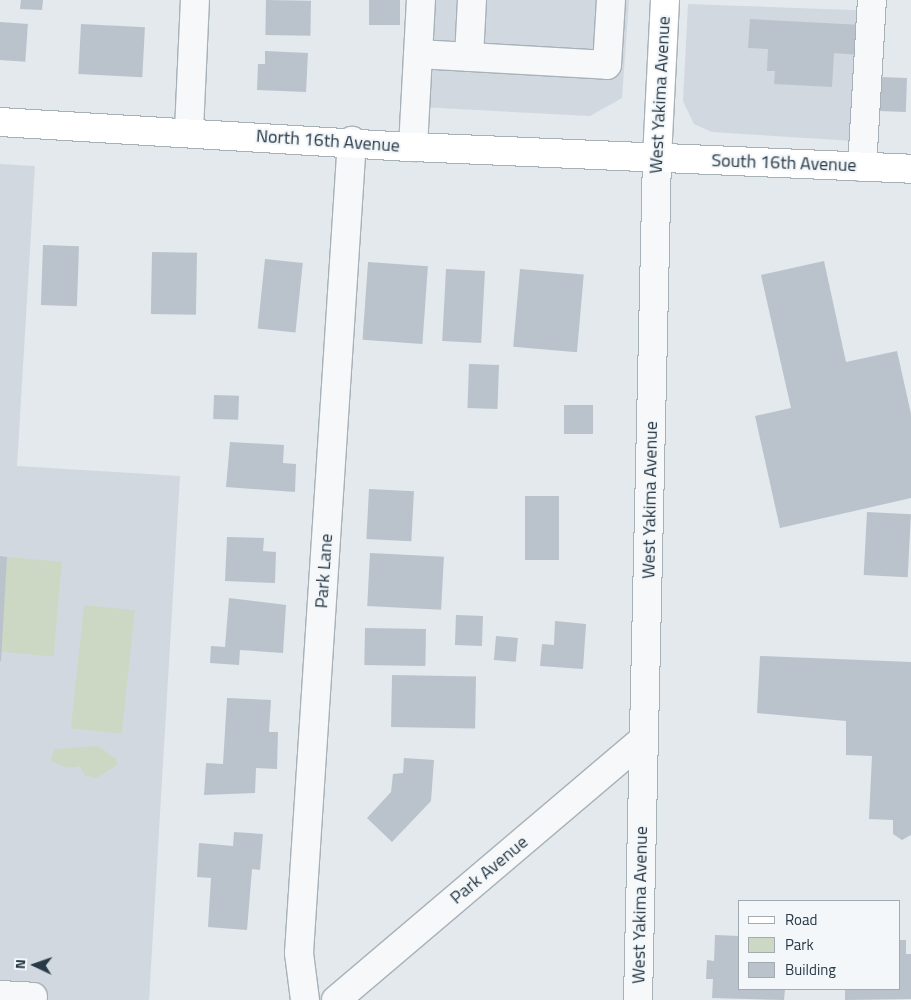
<!DOCTYPE html>
<html>
<head>
<meta charset="utf-8">
<style>
	body { margin:0 }
	#map { position:relative; width:911px; height:1000px; overflow:hidden; background:#e3e9ed; font-family:"Titillium Web",sans-serif }
	div>[style] { position:absolute }
	.built>* { inset:0; background:#d1d8df }
	.green>* { inset:0; background:#ccd8c3; transform-origin:0 0 }
	.building>* { inset:0; background:#bac3cb; transform-origin:0 0 }
	.roads { filter:drop-shadow(1px 0 #a7b1b8) drop-shadow(-1px 0 #a7b1b8) drop-shadow(0 1px #a7b1b8) drop-shadow(0 -1px #a7b1b8) }
	.minor>* { height:28px; margin:-14px; padding:0 14px; transform-origin:14px; border-radius:14px; background:#f7f8fa }
	.major>* { height:28px; margin:-14px; padding:0 14px; transform-origin:14px; border-radius:14px; background:#fff }
	span { translate:-50% -50%; white-space:nowrap; text-align:center; line-height:1.15; -webkit-text-stroke:4px #f3f7f9; paint-order:stroke }
	.street-label { font-size:18px; color:#283947 }
	.legend { position:absolute; left:738px; top:900px; width:162px; height:90px; box-sizing:border-box; background:#f3f7f9; border:1px solid #a2abb2; margin:0; padding:6px 9px; list-style:none; font-size:15px; color:#283947 }
	.legend li { display:flex; align-items:center; gap:10px; height:25px }
	.legend b { width:25px; border:1px solid #a2abb2 }
	.north { position:absolute; left:10px; top:940px; width:50px; height:50px; -webkit-text-stroke:4px #f3f7f9; paint-order:stroke; rotate:273deg; font-size:14px; font-weight:700; line-height:20px; text-align:center; color:#283947 }
	.north::after { content:''; display:block; margin:auto; width:18px; height:22px; background:#283947; clip-path:polygon(50% 0,100% 100%,50% 72%,0 100%) }
</style>
</head>
<body>
<div id="map">
	<div class="built">
		<div style="clip-path:polygon(407px 0,629px 0,622px 98px,590px 116px,402px 106px)"></div>
		<div style="clip-path:polygon(688px 4px,877px 11px,870px 142px,712px 132px,694px 124px,683px 101px)"></div>
		<div style="clip-path:polygon(0 164px,35px 166px,17px 466px,180px 476px,149px 1000px,0 1000px)"></div>
	</div>
	<div class="green">
		<div style="left:7px;top:557px;width:55px;height:95px;rotate:5deg"></div>
		<div style="left:84px;top:605px;width:51px;height:124px;rotate:6deg"></div>
		<div style="clip-path:polygon(98px 746px,116px 759px,117px 765px,96px 778px,84px 775px,80px 766px,68px 768px,51px 761px,54px 749px)"></div>
	</div>
	<div class="building">
		<div style="clip-path:polygon(21px 0,43px 0,42px 10px,20px 9px)"></div>
		<div style="left:266px;top:0;width:45px;height:35px;rotate:1deg"></div>
		<div style="left:369px;top:0;width:31px;height:25px"></div>
		<div style="clip-path:polygon(750px 19px,862px 25px,860px 55px,834px 53px,832px 87px,774px 84px,775px 71px,767px 71px,768px 49px,748px 48px)"></div>
		<div style="left:0;top:22px;width:28px;height:38px;rotate:4deg"></div>
		<div style="left:81px;top:24px;width:64px;height:50px;rotate:3deg"></div>
		<div style="clip-path:polygon(265px 51px,308px 53px,306px 92px,257px 90px,258px 64px,265px 64px)"></div>
		<div style="left:881px;top:77px;width:26px;height:34px;rotate:2deg"></div>
		<div style="left:43px;top:245px;width:36px;height:60px;rotate:2deg"></div>
		<div style="left:152px;top:252px;width:45px;height:62px;rotate:1deg"></div>
		<div style="left:265px;top:259px;width:38px;height:70px;rotate:6deg"></div>
		<div style="clip-path:polygon(824px 261px,846px 362px,897px 351px,911px 414px,911px 498px,780px 528px,755px 416px,791px 408px,761px 275px)"></div>
		<div style="left:368px;top:262px;width:60px;height:78px;rotate:4deg"></div>
		<div style="left:446px;top:269px;width:39px;height:72px;rotate:3deg"></div>
		<div style="left:520px;top:269px;width:64px;height:78px;rotate:5deg"></div>
		<div style="left:469px;top:364px;width:30px;height:44px;rotate:2deg"></div>
		<div style="left:214px;top:395px;width:25px;height:24px;rotate:2deg"></div>
		<div style="left:564px;top:405px;width:29px;height:29px"></div>
		<div style="clip-path:polygon(230px 442px,284px 445px,283px 463px,296px 464px,295px 492px,226px 487px)"></div>
		<div style="left:369px;top:489px;width:45px;height:50px;rotate:3deg"></div>
		<div style="left:525px;top:496px;width:34px;height:64px"></div>
		<div style="left:867px;top:512px;width:44px;height:63px;rotate:3deg"></div>
		<div style="clip-path:polygon(227px 537px,264px 538px,263px 551px,276px 552px,275px 583px,225px 581px)"></div>
		<div style="left:370px;top:553px;width:74px;height:53px;rotate:3deg"></div>
		<div style="clip-path:polygon(0 556px,7px 557px,1px 661px,0 661px)"></div>
		<div style="clip-path:polygon(229px 598px,286px 605px,283px 653px,240px 650px,239px 665px,210px 663px,211px 646px,225px 647px)"></div>
		<div style="left:456px;top:615px;width:27px;height:30px;rotate:2deg"></div>
		<div style="clip-path:polygon(555px 621px,586px 624px,583px 669px,540px 666px,542px 644px,554px 645px)"></div>
		<div style="left:365px;top:628px;width:61px;height:37px;rotate:1deg"></div>
		<div style="left:496px;top:636px;width:22px;height:24px;rotate:5deg"></div>
		<div style="clip-path:polygon(760px 656px,911px 662px,911px 835px,902px 840px,893px 834px,893px 820px,869px 819px,872px 756px,846px 755px,846px 721px,757px 713px)"></div>
		<div style="left:392px;top:675px;width:84px;height:52px;rotate:1deg"></div>
		<div style="clip-path:polygon(227px 698px,271px 700px,269px 732px,278px 732px,277px 769px,256px 768px,255px 793px,204px 795px,206px 763px,223px 764px)"></div>
		<div style="clip-path:polygon(404px 758px,434px 760px,431px 801px,392px 842px,367px 818px,391px 792px,393px 774px,403px 773px)"></div>
		<div style="clip-path:polygon(234px 832px,263px 834px,260px 870px,252px 869px,247px 930px,208px 927px,211px 878px,197px 877px,199px 843px,233px 846px)"></div>
		<div style="clip-path:polygon(715px 935px,740px 936px,740px 989px,785px 989px,784px 1000px,712px 998px,713px 979px,706px 979px,707px 960px,714px 961px)"></div>
		<div style="clip-path:polygon(900px 940px,906px 940px,906px 954px,911px 954px,911px 999px,845px 1000px,845px 989px,900px 989px)"></div>
	</div>
	<div class="roads">
		<div class="minor">
			<div style="left:418px;top:54px;width:189px;rotate:3.3deg"></div>
			<div style="left:607px;top:65px;width:65px;rotate:-86.5deg"></div>
			<div style="left:469px;top:57px;width:57px;rotate:-87deg"></div>
			<div style="left:189px;top:131px;width:131px;rotate:-87.4deg"></div>
			<div style="left:413px;top:147px;width:147px;rotate:-86.9deg"></div>
			<div style="left:862px;top:167px;width:167px;rotate:-86.6deg"></div>
			<div style="left:0;top:995px;width:33px;rotate:3deg"></div>
			<div style="left:305px;top:1000px;width:47px;rotate:-97.3deg"></div>
			<div style="left:299px;top:953px;width:814px;rotate:-86.27deg"></div>
			<div style="left:336px;top:1000px;width:402px;rotate:-40.3deg"></div>
			<div style="left:638px;top:1000px;width:842px;rotate:-88.71deg"></div>
		</div>
		<div class="major">
			<div style="left:0;top:122px;width:414px;rotate:3.5deg"></div>
			<div style="left:413px;top:147px;width:498px;rotate:2.5deg"></div>
			<div style="left:657px;top:158px;width:158px;rotate:-87.1deg"></div>
		</div>
	</div>
	<div class="street-label">
		<span style="left:660px;top:95px;rotate:-87deg">West Yakima Avenue</span>
		<span style="left:328px;top:141px;rotate:4deg">North 16th Avenue</span>
		<span style="left:784px;top:163px;rotate:2deg">South 16th Avenue</span>
		<span style="left:650px;top:500px;rotate:-89deg">West Yakima Avenue</span>
		<span style="left:324px;top:571px;rotate:-86deg">Park Lane</span>
		<span style="left:489px;top:870px;rotate:-40deg">Park Avenue</span>
		<span style="left:640px;top:905px;rotate:-89deg">West Yakima Avenue</span>
	</div>
	<ul class="legend">
	<li><b style="height:6px;background:#fff"></b>Road</li>
	<li><b style="height:14px;background:#ccd8c3"></b>Park</li>
	<li><b style="height:14px;background:#bac3cb"></b>Building</li>
	</ul>
	<div class="north">N</div>
</div>
</body>
</html>
